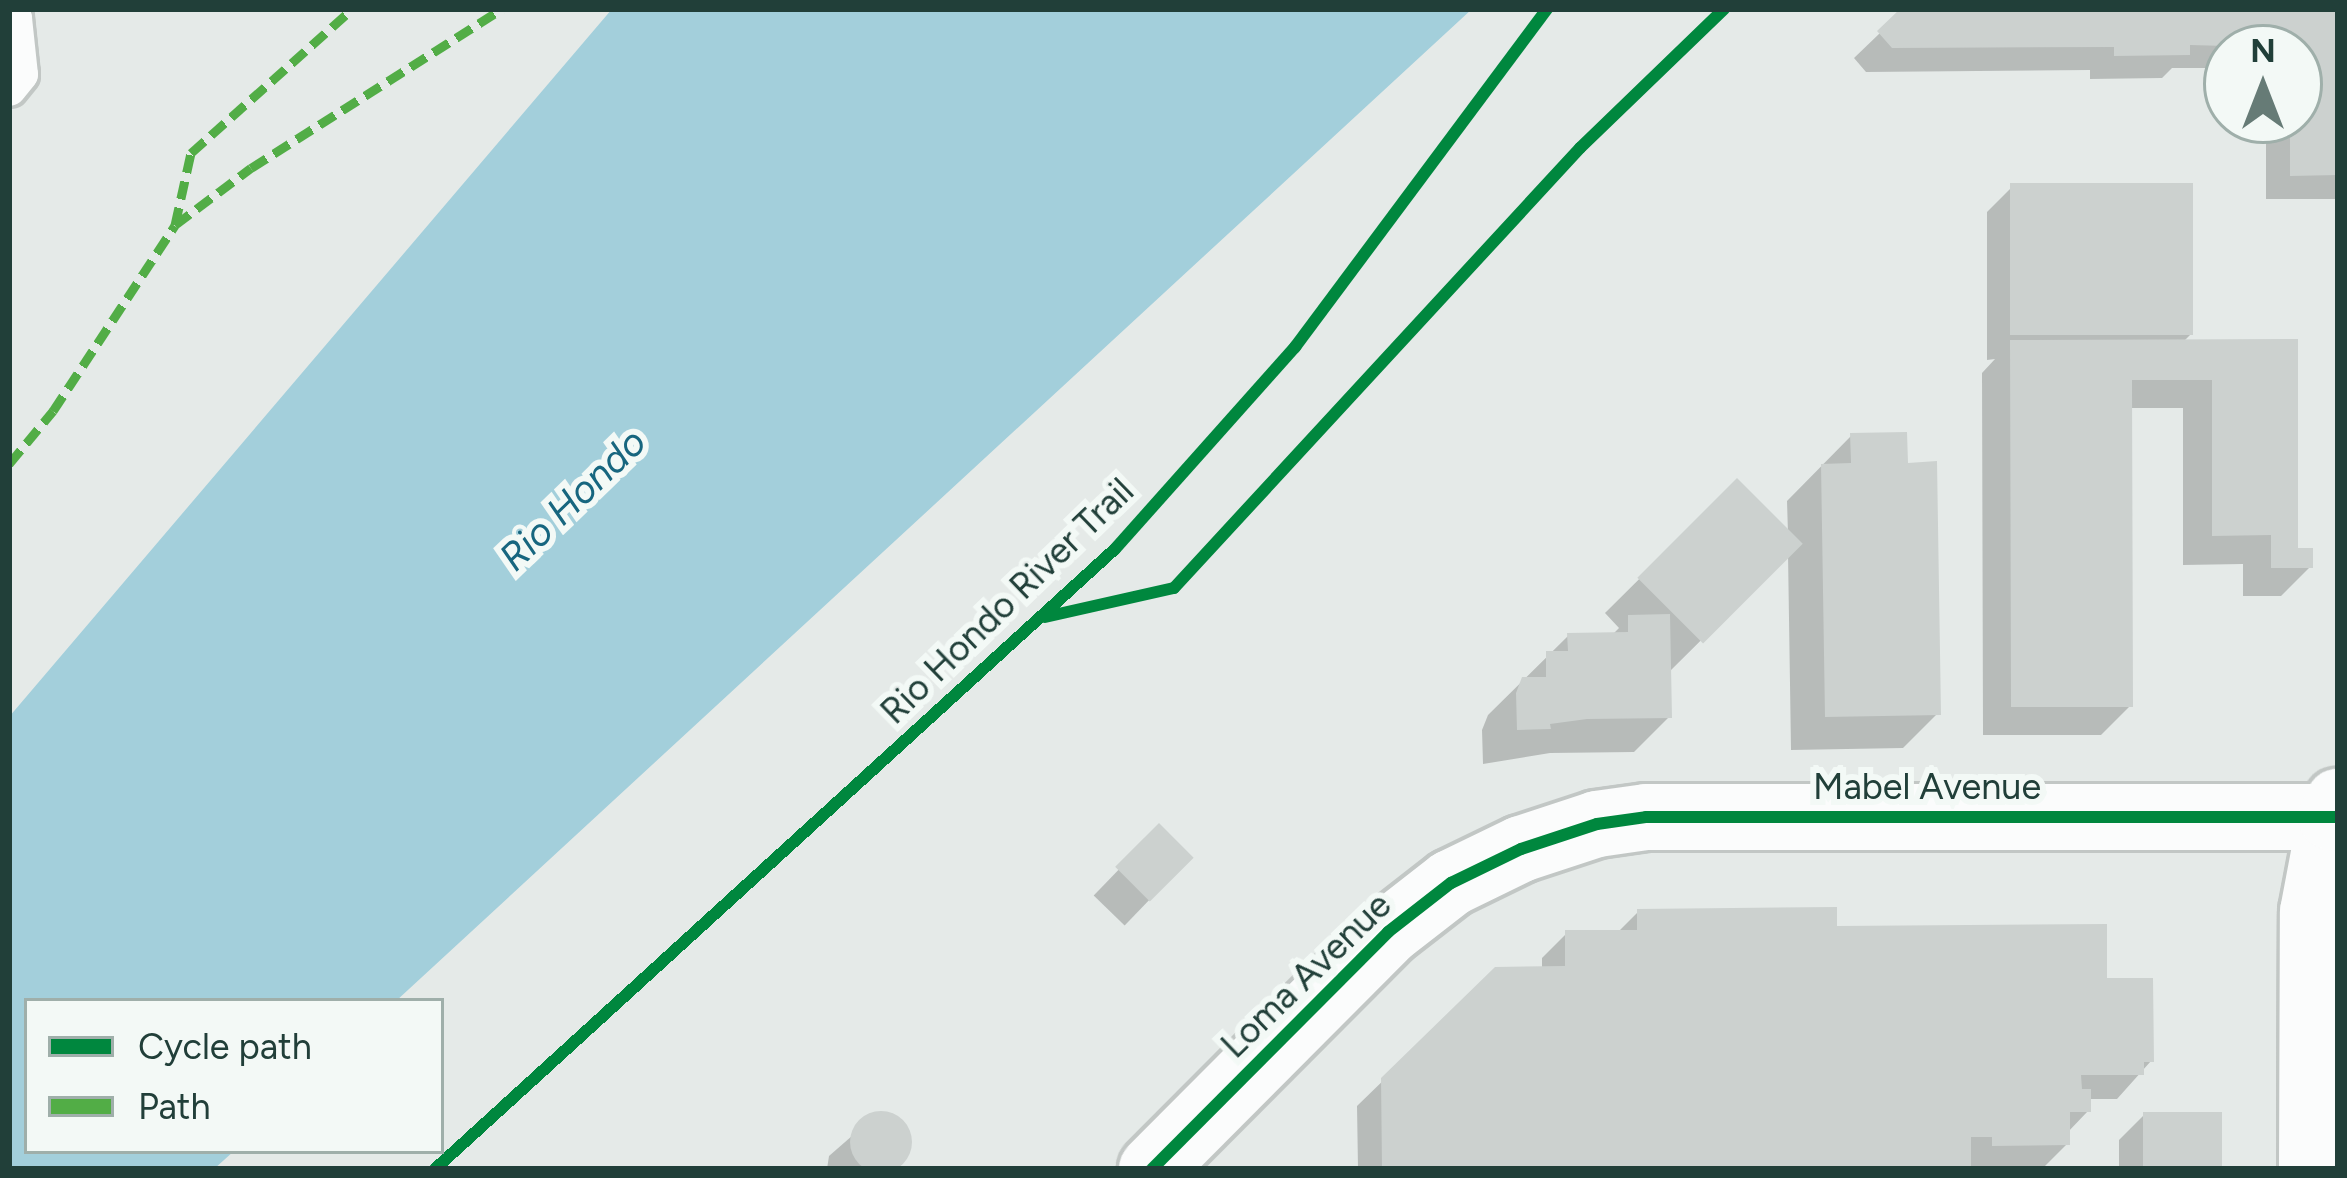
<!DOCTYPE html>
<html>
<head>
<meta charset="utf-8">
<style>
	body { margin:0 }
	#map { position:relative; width:2347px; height:1178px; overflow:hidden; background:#e5eae8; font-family:Figtree,sans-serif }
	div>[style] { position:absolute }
	.water>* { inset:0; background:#a3cfdb }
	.shadow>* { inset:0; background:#0003; transform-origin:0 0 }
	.building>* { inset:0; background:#ccd1cf; transform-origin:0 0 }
	.round { border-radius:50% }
	.roads { filter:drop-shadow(3px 0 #c2c7c5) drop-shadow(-3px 0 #c2c7c5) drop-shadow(0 3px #c2c7c5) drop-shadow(0 -3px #c2c7c5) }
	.service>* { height:33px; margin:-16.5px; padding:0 16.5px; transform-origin:16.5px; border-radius:16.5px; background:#fbfcfc }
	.minor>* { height:66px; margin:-33px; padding:0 33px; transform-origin:33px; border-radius:33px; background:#fbfcfc }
	.tertiary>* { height:66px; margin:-33px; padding:0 33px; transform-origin:33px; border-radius:33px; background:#fbfcfc }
	.quiet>* { height:9px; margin-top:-4.5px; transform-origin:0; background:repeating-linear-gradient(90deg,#52ad46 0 18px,transparent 0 27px) }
	.cycleway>* { height:12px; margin:-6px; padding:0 6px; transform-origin:6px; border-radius:6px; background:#00873e }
	span { translate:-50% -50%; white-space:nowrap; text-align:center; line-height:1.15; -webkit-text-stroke:12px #f3f9f6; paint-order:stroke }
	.street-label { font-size:36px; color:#213f39 }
	.water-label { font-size:39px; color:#17667f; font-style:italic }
	.frame { position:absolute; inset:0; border:12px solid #213f39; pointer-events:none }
	.legend { position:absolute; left:24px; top:998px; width:420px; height:156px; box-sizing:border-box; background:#f3f9f6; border:3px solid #9fafaa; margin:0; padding:15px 21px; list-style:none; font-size:36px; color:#213f39 }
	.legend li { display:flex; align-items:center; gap:24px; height:60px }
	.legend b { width:60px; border:3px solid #9fafaa }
	.north { position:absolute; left:2203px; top:24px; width:120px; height:120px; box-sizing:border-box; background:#f3f9f6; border:3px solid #9fafaa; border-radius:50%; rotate:0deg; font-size:33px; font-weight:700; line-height:48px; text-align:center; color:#213f39 }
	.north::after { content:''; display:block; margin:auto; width:42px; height:54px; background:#667b76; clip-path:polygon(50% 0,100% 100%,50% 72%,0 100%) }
</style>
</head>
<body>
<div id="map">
	<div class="water">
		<div style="clip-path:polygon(612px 9px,1472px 9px,396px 1001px,27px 1001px,27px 1151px,234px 1151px,214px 1169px,9px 1169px,9px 717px)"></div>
	</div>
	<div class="shadow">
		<div style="clip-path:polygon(1905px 9px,2338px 9px,2338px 199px,2266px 199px,2266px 120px,2299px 120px,2299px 48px,2227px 48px,2227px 68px,2172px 68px,2162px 78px,2090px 79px,2090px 70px,1866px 72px,1854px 58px)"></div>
		<div style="clip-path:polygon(2011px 188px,2191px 334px,2182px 343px,2295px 342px,2295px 551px,2310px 567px,2281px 596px,2243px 596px,2243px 564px,2183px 565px,2183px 408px,2129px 408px,2130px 706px,2101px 735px,1983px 735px,1982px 373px,1995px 359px,1987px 360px,1987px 212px)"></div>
		<div style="clip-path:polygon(1851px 436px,1938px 713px,1903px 748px,1791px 750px,1788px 554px,1668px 673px,1669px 717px,1634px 752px,1550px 753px,1483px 764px,1482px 730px,1488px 715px,1568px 636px,1612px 635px,1619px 628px,1605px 613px,1737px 482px,1788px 534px,1787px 501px)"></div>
		<div style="left:1159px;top:828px;width:43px;height:94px;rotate:44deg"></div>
		<div style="clip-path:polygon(1638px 912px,1834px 929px,2104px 981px,2151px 1061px,2117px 1099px,2088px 1099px,2088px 1111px,2067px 1133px,2067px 1144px,2042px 1169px,1358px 1169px,1357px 1106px,1497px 970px,1542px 969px,1542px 958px,1567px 933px,1617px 933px)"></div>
		<div style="clip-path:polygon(876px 1115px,899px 1121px,910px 1138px,907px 1158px,896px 1169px,827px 1169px,829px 1156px)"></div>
		<div style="clip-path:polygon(2144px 1115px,2219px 1169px,2119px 1169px,2119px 1140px)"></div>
	</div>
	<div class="building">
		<div style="clip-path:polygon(1900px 9px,2338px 9px,2338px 175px,2290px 176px,2290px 120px,2299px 120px,2299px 48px,2190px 45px,2190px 55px,2114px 56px,2114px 47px,1892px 48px,1877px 31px)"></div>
		<div style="left:2193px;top:183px;width:152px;height:183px;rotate:90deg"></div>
		<div style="clip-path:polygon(2298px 339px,2298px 548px,2313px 548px,2313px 568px,2271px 568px,2271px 535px,2212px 536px,2212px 380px,2132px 380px,2133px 707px,2011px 707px,2010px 340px)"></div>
		<div style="clip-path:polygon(1907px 432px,1908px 463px,1937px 461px,1941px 715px,1825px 717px,1821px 464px,1851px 463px,1850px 433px)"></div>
		<div style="left:1737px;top:478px;width:93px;height:141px;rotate:45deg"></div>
		<div style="clip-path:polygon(1670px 614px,1672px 718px,1587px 719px,1550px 724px,1551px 729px,1517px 730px,1516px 693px,1522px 677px,1546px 677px,1546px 651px,1568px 651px,1567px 633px,1628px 632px,1628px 615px)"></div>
		<div style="left:1159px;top:823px;width:49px;height:62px;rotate:45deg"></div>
		<div style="clip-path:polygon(1837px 907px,1837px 926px,2107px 924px,2107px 978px,2153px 978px,2154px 1062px,2144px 1062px,2144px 1075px,2081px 1075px,2082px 1089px,2091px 1089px,2091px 1112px,2070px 1112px,2070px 1145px,1992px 1146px,1992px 1137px,1971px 1137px,1971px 1169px,1382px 1169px,1381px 1078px,1495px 967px,1565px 966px,1565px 930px,1637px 930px,1637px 909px)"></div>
		<div class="round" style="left:850px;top:1111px;width:62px;height:62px"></div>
		<div style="left:2143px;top:1112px;width:79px;height:57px"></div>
	</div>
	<div class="roads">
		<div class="service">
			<div style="left:9px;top:13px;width:8px;rotate:40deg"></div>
			<div style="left:15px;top:18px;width:56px;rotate:83.9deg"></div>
			<div style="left:21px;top:74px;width:19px;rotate:129deg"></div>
		</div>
		<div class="minor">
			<div style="left:1152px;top:1169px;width:334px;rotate:-45.1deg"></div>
			<div style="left:1388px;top:932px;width:80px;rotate:-37.9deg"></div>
			<div style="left:1451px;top:883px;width:78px;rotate:-25.9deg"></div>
			<div style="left:2312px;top:1169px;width:257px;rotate:-89.8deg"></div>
			<div style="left:2313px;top:912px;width:97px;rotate:-79.3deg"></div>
			<div style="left:2331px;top:817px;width:7px"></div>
		</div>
		<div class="tertiary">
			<div style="left:1521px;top:849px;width:80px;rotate:-18.2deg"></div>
			<div style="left:1597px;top:824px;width:49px;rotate:-8.1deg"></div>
			<div style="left:1646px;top:817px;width:685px"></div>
			<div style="left:2331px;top:817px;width:17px;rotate:-65deg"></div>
		</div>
	</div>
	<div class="quiet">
		<div style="left:175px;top:225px;width:74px;rotate:-77.5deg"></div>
		<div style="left:191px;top:153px;width:216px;rotate:-41.8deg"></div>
		<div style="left:9px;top:464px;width:69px;rotate:-50.3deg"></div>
		<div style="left:53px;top:411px;width:222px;rotate:-56.7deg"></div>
		<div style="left:175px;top:225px;width:95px;rotate:-36.9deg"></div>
		<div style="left:251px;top:168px;width:297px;rotate:-32.4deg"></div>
	</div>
	<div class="cycleway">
		<div style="left:1045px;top:617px;width:132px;rotate:-12.7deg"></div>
		<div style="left:1174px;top:588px;width:599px;rotate:-47.3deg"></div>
		<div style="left:1580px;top:148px;width:200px;rotate:-44deg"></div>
		<div style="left:435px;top:1169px;width:920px;rotate:-42.36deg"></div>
		<div style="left:1115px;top:549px;width:271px;rotate:-48.3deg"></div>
		<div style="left:1295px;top:347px;width:422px;rotate:-53.3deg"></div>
		<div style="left:1152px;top:1169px;width:334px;rotate:-45.1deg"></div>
		<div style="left:1388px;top:932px;width:80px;rotate:-37.9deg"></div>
		<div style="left:1451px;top:883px;width:78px;rotate:-25.9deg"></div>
		<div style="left:1521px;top:849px;width:80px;rotate:-18.2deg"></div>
		<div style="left:1597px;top:824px;width:49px;rotate:-8.1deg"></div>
		<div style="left:1646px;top:817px;width:692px"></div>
	</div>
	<div class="street-label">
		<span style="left:1007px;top:601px;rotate:-44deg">Rio Hondo River Trail</span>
		<span style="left:1927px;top:787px">Mabel Avenue</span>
		<span style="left:1306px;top:975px;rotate:-44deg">Loma Avenue</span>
	</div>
	<div class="water-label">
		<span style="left:573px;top:500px;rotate:-44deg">Rio Hondo</span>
	</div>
	<div class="frame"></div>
	<ul class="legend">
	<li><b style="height:15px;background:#00873e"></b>Cycle path</li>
	<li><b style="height:15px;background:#52ad46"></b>Path</li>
	</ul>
	<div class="north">N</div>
</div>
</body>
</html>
